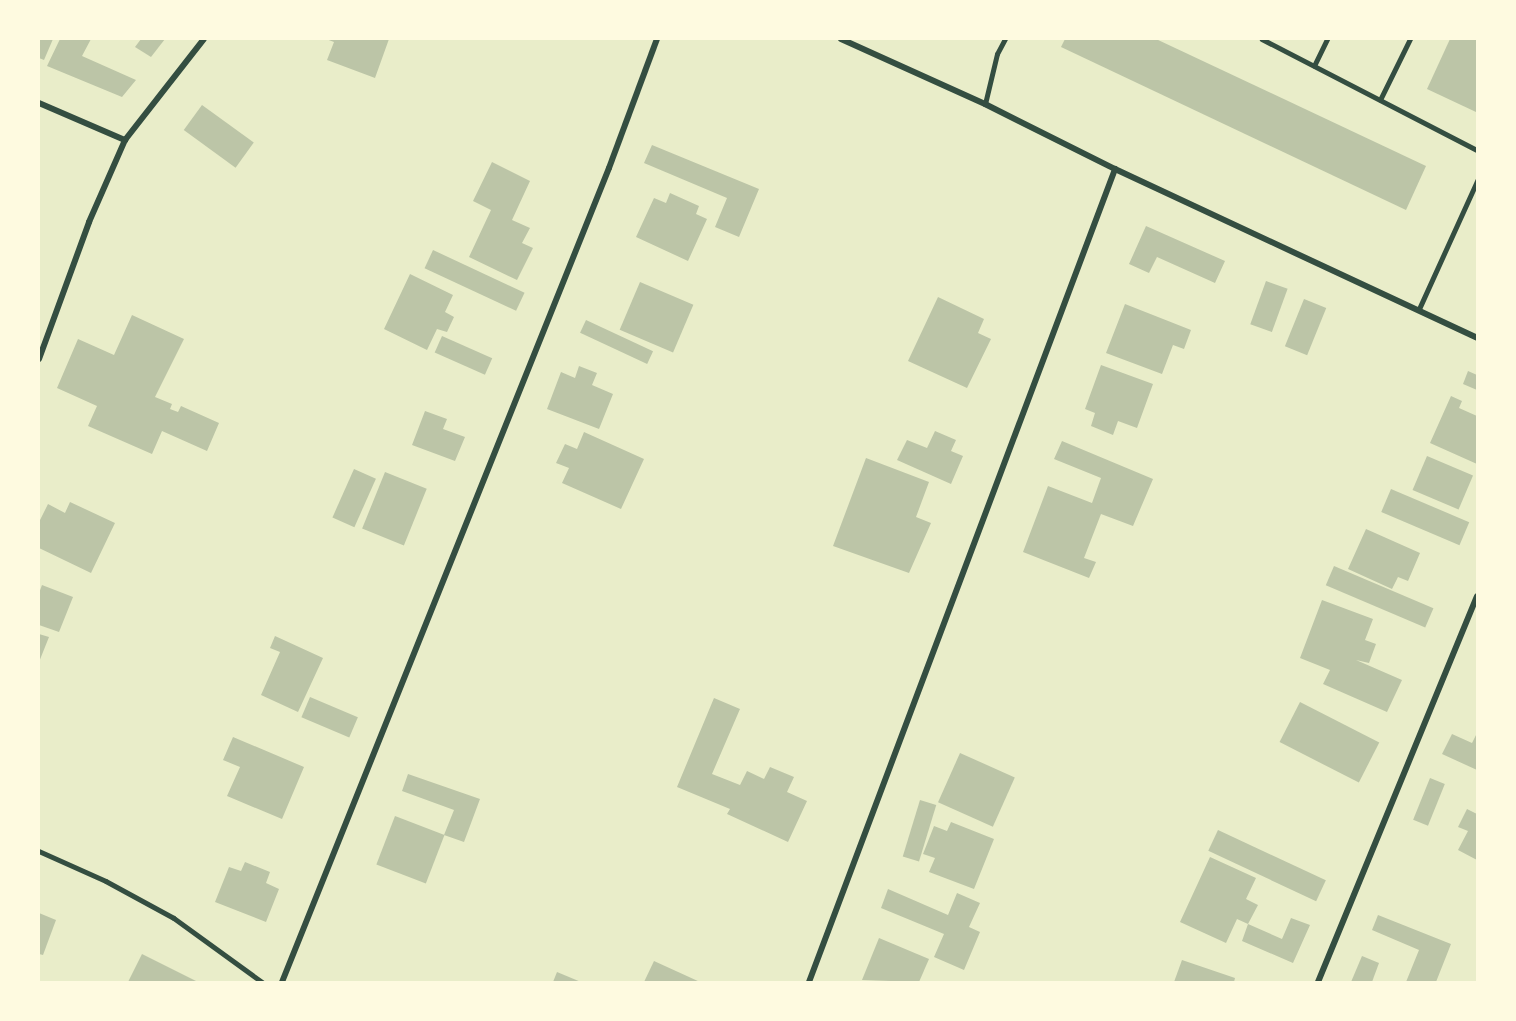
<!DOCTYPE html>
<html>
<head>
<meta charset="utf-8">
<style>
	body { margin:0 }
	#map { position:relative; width:1516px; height:1021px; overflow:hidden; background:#e9edc9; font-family:"Alegreya Sans",sans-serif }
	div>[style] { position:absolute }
	.building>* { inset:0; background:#bcc5a7; transform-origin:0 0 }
	.service>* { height:4.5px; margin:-2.25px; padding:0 2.25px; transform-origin:2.25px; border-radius:2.25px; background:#344e41 }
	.minor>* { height:6px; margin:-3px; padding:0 3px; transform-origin:3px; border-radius:3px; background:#344e41 }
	span { translate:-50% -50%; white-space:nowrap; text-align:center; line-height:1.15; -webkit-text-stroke:4.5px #fefae0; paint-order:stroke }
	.frame { position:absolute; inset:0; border:40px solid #fefae0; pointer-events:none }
</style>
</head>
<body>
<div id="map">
	<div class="building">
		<div style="clip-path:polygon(39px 39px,53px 39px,44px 60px,39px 58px)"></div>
		<div style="clip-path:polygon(60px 39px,91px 39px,82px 56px,136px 80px,122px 97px,47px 66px)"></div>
		<div style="clip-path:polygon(141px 39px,165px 39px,151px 57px,135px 47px)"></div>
		<div style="clip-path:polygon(326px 39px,389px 39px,375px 78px,327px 60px,334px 42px)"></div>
		<div style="clip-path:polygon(1065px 39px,1156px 39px,1426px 166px,1406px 210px,1061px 47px)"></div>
		<div style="clip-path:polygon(1450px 39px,1477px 39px,1476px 112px,1427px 89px)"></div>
		<div style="left:202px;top:105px;width:64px;height:31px;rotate:36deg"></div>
		<div style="clip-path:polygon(652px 145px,759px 189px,739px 237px,715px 227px,727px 198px,644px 163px)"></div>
		<div style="clip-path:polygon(492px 162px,530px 181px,512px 220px,530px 228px,522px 243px,533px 248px,517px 280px,469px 257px,491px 210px,473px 201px)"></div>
		<div style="clip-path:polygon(670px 193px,699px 206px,696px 214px,707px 219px,688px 261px,636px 237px,654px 198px,666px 203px)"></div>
		<div style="clip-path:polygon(1146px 226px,1225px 261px,1215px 283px,1157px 257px,1149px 273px,1129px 264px)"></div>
		<div style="left:433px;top:250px;width:101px;height:20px;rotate:25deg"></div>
		<div style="clip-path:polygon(410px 274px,453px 295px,445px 312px,454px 317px,447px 332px,437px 329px,427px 350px,384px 329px)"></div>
		<div style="left:1266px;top:281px;width:23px;height:46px;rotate:20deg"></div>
		<div style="left:640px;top:282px;width:58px;height:52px;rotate:23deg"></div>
		<div style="clip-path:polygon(938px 297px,984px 319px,978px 333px,991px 339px,967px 388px,908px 361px)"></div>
		<div style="left:1304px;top:299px;width:24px;height:51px;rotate:22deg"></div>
		<div style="clip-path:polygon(1125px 304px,1191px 330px,1184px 349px,1173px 345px,1162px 374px,1106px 353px)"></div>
		<div style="clip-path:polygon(132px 315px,184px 339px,155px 397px,172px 404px,170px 409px,178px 412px,181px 406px,219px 423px,207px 451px,162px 431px,152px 454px,88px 426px,97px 406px,57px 388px,78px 339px,114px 355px)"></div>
		<div style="left:586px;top:320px;width:74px;height:14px;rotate:25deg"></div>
		<div style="left:442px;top:336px;width:55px;height:18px;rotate:24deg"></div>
		<div style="clip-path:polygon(1101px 365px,1153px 384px,1137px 428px,1118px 421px,1113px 435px,1091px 426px,1095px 413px,1085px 409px)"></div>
		<div style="clip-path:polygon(579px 366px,597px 373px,592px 385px,613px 394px,599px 429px,547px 409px,561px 372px,575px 378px)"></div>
		<div style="clip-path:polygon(1468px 371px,1477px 375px,1477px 390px,1463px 384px)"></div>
		<div style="clip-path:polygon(1451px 396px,1462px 401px,1459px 408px,1477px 416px,1477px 464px,1430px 443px)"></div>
		<div style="clip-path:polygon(425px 411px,447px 419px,443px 429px,465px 437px,455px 461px,412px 445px)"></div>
		<div style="clip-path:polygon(935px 431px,956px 440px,951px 451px,963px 456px,951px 484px,897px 460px,907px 440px,927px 448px)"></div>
		<div style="clip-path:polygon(584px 432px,644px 459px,621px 509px,562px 483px,569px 468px,556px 463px,565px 444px,577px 449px)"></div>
		<div style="clip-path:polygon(1062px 441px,1153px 479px,1133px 526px,1101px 514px,1084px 558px,1096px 562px,1089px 578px,1023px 552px,1048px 486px,1092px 503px,1101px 478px,1054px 459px)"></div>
		<div style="left:1427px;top:456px;width:50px;height:37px;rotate:23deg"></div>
		<div style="clip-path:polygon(866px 458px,929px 482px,916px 517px,931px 523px,909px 573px,833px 546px)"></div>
		<div style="left:354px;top:469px;width:24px;height:53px;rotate:24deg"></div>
		<div style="left:385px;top:472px;width:45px;height:61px;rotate:22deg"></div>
		<div style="left:1391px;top:489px;width:85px;height:25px;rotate:23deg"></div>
		<div style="clip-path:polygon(70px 502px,115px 523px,91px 573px,39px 548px,39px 522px,48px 504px,65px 513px)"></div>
		<div style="clip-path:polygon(1366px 529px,1420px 553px,1408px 581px,1398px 577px,1392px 589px,1348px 569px)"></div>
		<div style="left:1334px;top:566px;width:108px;height:21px;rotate:23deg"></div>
		<div style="clip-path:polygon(42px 585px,73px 597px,59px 632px,39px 625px,39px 593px)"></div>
		<div style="clip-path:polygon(1322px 600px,1373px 619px,1365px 640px,1376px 644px,1369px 663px,1356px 660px,1402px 680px,1387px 712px,1323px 684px,1330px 670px,1300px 658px)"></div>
		<div style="clip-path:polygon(39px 634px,49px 637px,39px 662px)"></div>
		<div style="clip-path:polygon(275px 636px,323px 658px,298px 712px,261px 695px,280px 652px,270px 648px)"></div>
		<div style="left:310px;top:697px;width:52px;height:22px;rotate:23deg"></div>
		<div style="clip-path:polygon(714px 698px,740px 709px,712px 774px,740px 785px,747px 771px,764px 779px,770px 767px,794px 777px,787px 792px,807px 801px,788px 842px,727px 814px,730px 809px,677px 787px)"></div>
		<div style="left:1300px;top:702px;width:89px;height:45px;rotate:27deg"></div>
		<div style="clip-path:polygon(1477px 733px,1477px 770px,1442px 754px,1452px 734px,1472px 743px)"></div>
		<div style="clip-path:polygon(233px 737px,304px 767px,282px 819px,227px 796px,240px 767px,223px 760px)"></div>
		<div style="left:960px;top:753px;width:60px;height:54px;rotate:24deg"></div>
		<div style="clip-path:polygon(408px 774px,480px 799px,464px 842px,444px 835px,454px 810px,402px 791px)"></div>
		<div style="left:1430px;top:778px;width:16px;height:45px;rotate:22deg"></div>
		<div style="left:920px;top:800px;width:17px;height:59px;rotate:17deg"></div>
		<div style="clip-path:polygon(1467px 809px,1477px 814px,1477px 860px,1458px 850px,1468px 831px,1458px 827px)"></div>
		<div style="left:395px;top:816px;width:53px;height:52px;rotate:21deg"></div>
		<div style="clip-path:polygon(951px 822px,994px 839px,974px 889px,929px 872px,935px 858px,923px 854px,934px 826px,947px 831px)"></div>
		<div style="left:1218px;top:830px;width:119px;height:23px;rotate:25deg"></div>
		<div style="clip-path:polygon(1210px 857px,1256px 878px,1246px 899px,1258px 905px,1248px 924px,1282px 939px,1291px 918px,1310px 925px,1293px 963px,1242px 941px,1248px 924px,1237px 919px,1226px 943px,1180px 922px)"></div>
		<div style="clip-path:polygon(245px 862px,270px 872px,266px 883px,279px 889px,266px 922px,215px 902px,229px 867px,241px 871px)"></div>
		<div style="clip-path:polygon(888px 889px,948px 915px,957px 893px,980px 903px,969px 927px,980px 932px,964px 970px,934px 957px,944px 934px,881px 908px)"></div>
		<div style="clip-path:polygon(39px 913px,56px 920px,43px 955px,39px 954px)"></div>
		<div style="clip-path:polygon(1378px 915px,1451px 944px,1436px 982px,1406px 982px,1419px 950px,1372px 930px)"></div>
		<div style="clip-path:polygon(879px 938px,929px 959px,919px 982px,862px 980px)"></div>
		<div style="clip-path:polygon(142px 954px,198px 982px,128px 982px)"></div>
		<div style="clip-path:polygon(1362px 956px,1379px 963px,1372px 982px,1351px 982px)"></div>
		<div style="clip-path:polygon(1182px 960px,1235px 978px,1234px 982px,1174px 982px)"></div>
		<div style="clip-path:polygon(654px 961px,700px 982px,644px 982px)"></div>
		<div style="clip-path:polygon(557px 972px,581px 982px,553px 982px)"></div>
	</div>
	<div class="service">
		<div style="left:1262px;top:39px;width:242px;rotate:27.3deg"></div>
		<div style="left:1314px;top:66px;width:30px;rotate:-64deg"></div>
		<div style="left:1380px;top:100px;width:68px;rotate:-63.8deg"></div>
		<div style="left:985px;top:104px;width:51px;rotate:-76.5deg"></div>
		<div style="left:997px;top:54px;width:17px;rotate:-62deg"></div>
		<div style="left:1419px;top:309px;width:141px;rotate:-65.6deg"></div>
		<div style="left:39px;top:851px;width:73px;rotate:24.1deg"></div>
		<div style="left:106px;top:881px;width:77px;rotate:28.6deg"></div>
		<div style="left:174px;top:918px;width:109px;rotate:36deg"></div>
	</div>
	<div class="minor">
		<div style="left:841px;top:39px;width:158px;rotate:24.3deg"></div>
		<div style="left:985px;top:104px;width:145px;rotate:26.6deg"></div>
		<div style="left:1115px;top:169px;width:400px;rotate:25deg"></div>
		<div style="left:39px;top:103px;width:94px;rotate:23.3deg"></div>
		<div style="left:125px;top:140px;width:128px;rotate:-52deg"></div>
		<div style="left:39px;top:359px;width:146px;rotate:-69.9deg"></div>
		<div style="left:89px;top:222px;width:90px;rotate:-66.3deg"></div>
		<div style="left:282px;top:982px;width:877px;rotate:-68.11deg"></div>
		<div style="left:609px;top:168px;width:138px;rotate:-69.6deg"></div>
		<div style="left:809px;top:982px;width:869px;rotate:-69.37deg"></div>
		<div style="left:1318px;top:982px;width:417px;rotate:-67.6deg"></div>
	</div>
	<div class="frame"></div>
</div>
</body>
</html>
